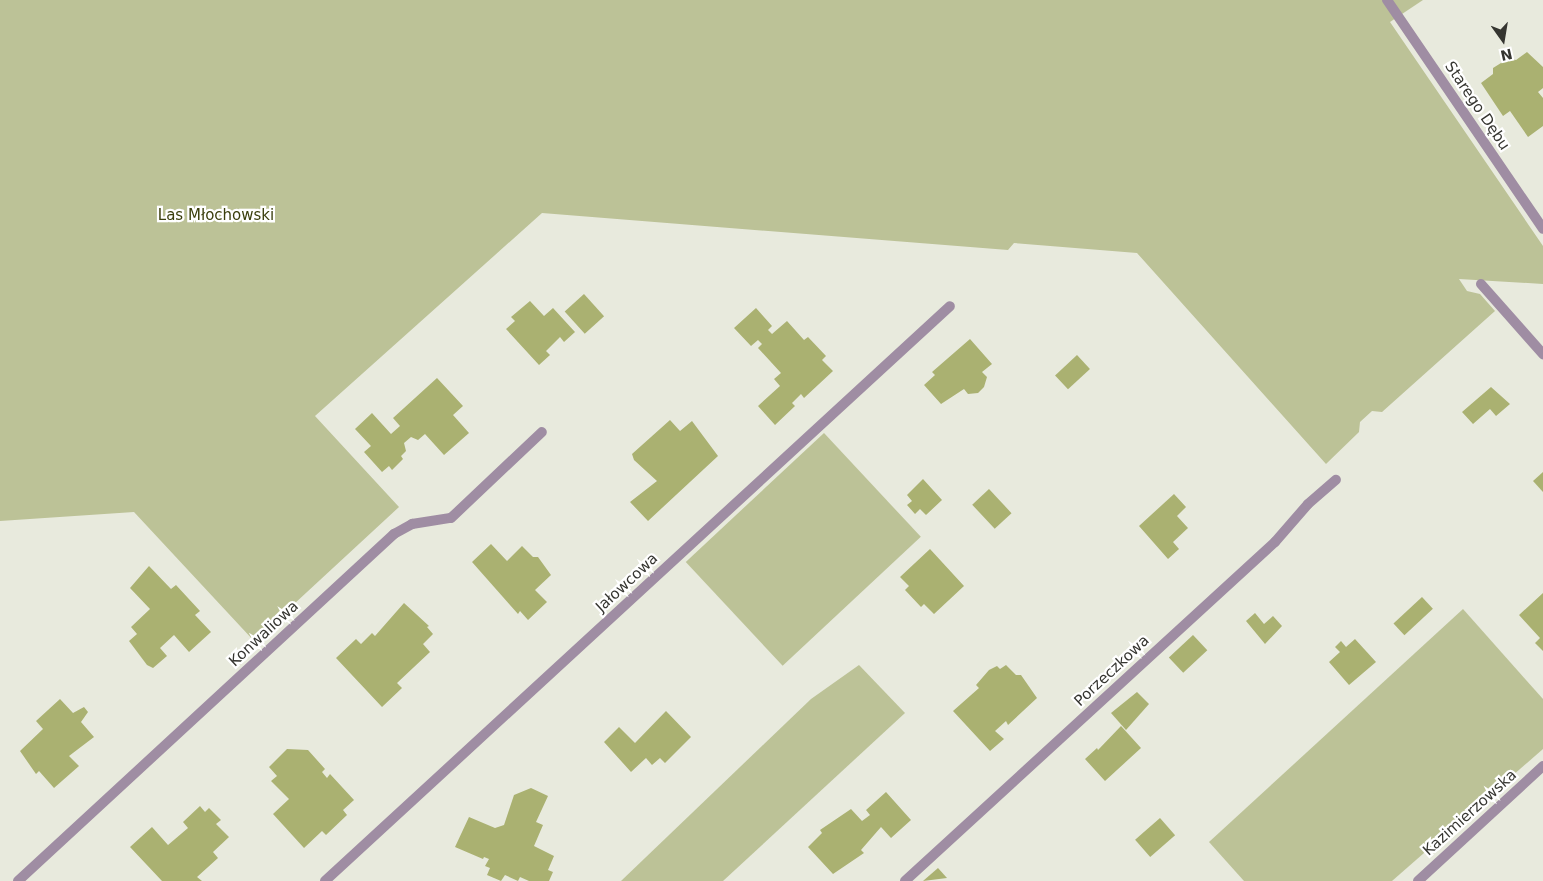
<!DOCTYPE html>
<html>
<head>
<meta charset="utf-8">
<style>
	body { margin:0 }
	#map { position:relative; width:1543px; height:881px; overflow:hidden; background:#e8eadd; font-family:"DejaVu Sans",sans-serif }
	div>[style] { position:absolute }
	.green>* { inset:0; background:#bcc297; transform-origin:0 0 }
	.building>* { inset:0; background:#aab171; transform-origin:0 0 }
	.minor>* { height:10px; margin:-5px; padding:0 5px; transform-origin:5px; border-radius:5px; background:#9f8da3 }
	span { translate:-50% -50%; white-space:nowrap; text-align:center; line-height:1.15; -webkit-text-stroke:4.5px #fff; paint-order:stroke }
	.street-label { font-size:15px; color:#353530 }
	.park-label { font-size:15px; color:#3a3e0c }
	.north { position:absolute; left:1478px; top:15px; width:50px; height:50px; -webkit-text-stroke:4px #fff; paint-order:stroke; rotate:167deg; font-size:14px; font-weight:700; line-height:20px; text-align:center; color:#353530 }
	.north::after { content:''; display:block; margin:auto; width:18px; height:22px; background:#353530; clip-path:polygon(50% 0,100% 100%,50% 72%,0 100%) }
</style>
</head>
<body>
<div id="map">
	<div class="green">
		<div style="clip-path:polygon(0 0,1423px 0,1390px 22px,1543px 246px,1543px 284px,1459px 279px,1467px 291px,1480px 294px,1495px 311px,1382px 412px,1372px 411px,1360px 422px,1359px 432px,1326px 464px,1137px 253px,1014px 243px,1008px 250px,542px 213px,315px 416px,399px 507px,254px 641px,134px 512px,0 521px)"></div>
		<div style="left:824px;top:433px;width:142px;height:189px;rotate:47deg"></div>
		<div style="clip-path:polygon(1463px 609px,1543px 699px,1543px 749px,1392px 881px,1244px 881px,1209px 842px)"></div>
		<div style="clip-path:polygon(859px 665px,905px 713px,723px 881px,621px 881px,811px 699px)"></div>
	</div>
	<div class="building">
		<div style="clip-path:polygon(1527px 52px,1543px 67px,1543px 88px,1538px 92px,1543px 98px,1543px 126px,1528px 137px,1510px 111px,1503px 116px,1481px 83px,1493px 74px,1493px 68px,1509px 58px,1516px 60px)"></div>
		<div style="left:584px;top:294px;width:30px;height:26px;rotate:48deg"></div>
		<div style="clip-path:polygon(530px 301px,544px 316px,553px 308px,575px 332px,564px 342px,560px 337px,546px 351px,550px 355px,539px 365px,506px 329px,515px 321px,511px 317px)"></div>
		<div style="clip-path:polygon(756px 308px,772px 326px,768px 330px,772px 334px,787px 321px,804px 340px,808px 337px,826px 356px,822px 360px,833px 371px,804px 398px,801px 394px,792px 403px,795px 406px,775px 425px,758px 406px,780px 386px,774px 379px,781px 373px,758px 348px,762px 344px,758px 340px,751px 346px,734px 328px)"></div>
		<div style="clip-path:polygon(970px 339px,992px 364px,982px 372px,987px 377px,984px 387px,978px 393px,968px 394px,964px 389px,941px 404px,924px 385px,935px 375px,932px 372px)"></div>
		<div style="left:1077px;top:355px;width:19px;height:30px;rotate:47deg"></div>
		<div style="clip-path:polygon(437px 378px,463px 406px,453px 415px,469px 433px,444px 455px,425px 434px,418px 440px,411px 437px,404px 443px,406px 451px,401px 456px,403px 459px,392px 470px,389px 466px,382px 472px,364px 452px,371px 446px,355px 429px,372px 413px,391px 434px,400px 426px,393px 418px)"></div>
		<div style="clip-path:polygon(1491px 387px,1510px 404px,1496px 416px,1490px 409px,1473px 424px,1462px 412px)"></div>
		<div style="clip-path:polygon(670px 420px,680px 431px,692px 421px,718px 456px,648px 521px,630px 502px,657px 481px,634px 460px,632px 454px)"></div>
		<div style="clip-path:polygon(1543px 472px,1543px 492px,1533px 481px)"></div>
		<div style="clip-path:polygon(923px 479px,942px 500px,926px 515px,920px 509px,915px 514px,907px 505px,912px 501px,907px 495px)"></div>
		<div style="left:989px;top:489px;width:33px;height:23px;rotate:47deg"></div>
		<div style="clip-path:polygon(1174px 494px,1186px 507px,1177px 516px,1188px 528px,1173px 542px,1179px 549px,1168px 559px,1139px 526px)"></div>
		<div style="clip-path:polygon(491px 544px,507px 561px,522px 546px,533px 557px,538px 557px,551px 575px,535px 590px,547px 602px,528px 620px,520px 611px,518px 614px,472px 562px)"></div>
		<div style="clip-path:polygon(930px 549px,964px 586px,934px 614px,924px 604px,921px 607px,905px 590px,909px 586px,900px 577px)"></div>
		<div style="clip-path:polygon(149px 566px,171px 589px,176px 585px,200px 611px,195px 615px,211px 632px,189px 652px,174px 635px,160px 648px,167px 656px,153px 668px,147px 665px,129px 641px,137px 634px,131px 627px,150px 609px,130px 588px)"></div>
		<div style="clip-path:polygon(1543px 593px,1543px 651px,1535px 643px,1540px 638px,1519px 615px)"></div>
		<div style="left:1422px;top:597px;width:16px;height:39px;rotate:47deg"></div>
		<div style="clip-path:polygon(404px 603px,429px 626px,427px 627px,433px 634px,423px 644px,430px 652px,397px 683px,402px 688px,382px 707px,336px 658px,356px 639px,361px 644px,372px 633px,375px 636px)"></div>
		<div style="clip-path:polygon(1255px 613px,1264px 624px,1273px 616px,1282px 626px,1265px 644px,1246px 621px)"></div>
		<div style="left:1193px;top:635px;width:21px;height:33px;rotate:47deg"></div>
		<div style="clip-path:polygon(1355px 639px,1376px 662px,1349px 685px,1329px 662px,1340px 652px,1335px 647px,1341px 641px,1346px 647px)"></div>
		<div style="clip-path:polygon(1006px 665px,1016px 675px,1021px 675px,1037px 698px,1008px 725px,1006px 721px,995px 731px,1004px 739px,990px 751px,953px 711px,979px 688px,976px 685px,989px 670px,997px 666px,1000px 669px)"></div>
		<div style="clip-path:polygon(1137px 692px,1149px 704px,1126px 730px,1111px 713px)"></div>
		<div style="clip-path:polygon(60px 699px,73px 713px,84px 707px,88px 712px,81px 722px,94px 737px,69px 756px,79px 766px,54px 788px,39px 771px,36px 774px,20px 751px,43px 729px,36px 721px)"></div>
		<div style="clip-path:polygon(666px 711px,691px 737px,665px 763px,660px 758px,652px 765px,646px 758px,631px 772px,604px 742px,619px 727px,635px 743px)"></div>
		<div style="clip-path:polygon(1121px 726px,1141px 748px,1105px 781px,1085px 759px,1097px 748px,1098px 750px)"></div>
		<div style="clip-path:polygon(287px 749px,308px 750px,325px 769px,322px 772px,327px 778px,330px 774px,354px 800px,343px 810px,347px 815px,326px 835px,322px 831px,304px 848px,273px 814px,289px 799px,271px 781px,277px 776px,269px 767px)"></div>
		<div style="clip-path:polygon(531px 788px,548px 796px,536px 822px,543px 825px,534px 846px,554px 856px,548px 870px,553px 872px,549px 881px,529px 881px,520px 877px,518px 881px,505px 875px,501px 881px,487px 875px,490px 868px,485px 866px,489px 859px,484px 857px,483px 859px,455px 847px,469px 817px,495px 828px,504px 825px,514px 795px)"></div>
		<div style="clip-path:polygon(886px 792px,911px 820px,891px 838px,881px 827px,861px 850px,864px 853px,833px 874px,808px 847px,822px 833px,820px 830px,851px 809px,862px 821px,870px 815px,866px 810px)"></div>
		<div style="clip-path:polygon(200px 806px,205px 812px,209px 808px,221px 820px,216px 824px,229px 837px,213px 852px,218px 858px,197px 877px,202px 881px,162px 881px,130px 847px,152px 827px,168px 845px,188px 828px,183px 822px)"></div>
		<div style="left:1160px;top:818px;width:23px;height:33px;rotate:49deg"></div>
		<div style="clip-path:polygon(938px 868px,947px 878px,923px 881px)"></div>
	</div>
	<div class="minor">
		<div style="left:1387px;top:0;width:277px;rotate:55.7deg"></div>
		<div style="left:1481px;top:284px;width:94px;rotate:48.5deg"></div>
		<div style="left:18px;top:881px;width:512px;rotate:-42.7deg"></div>
		<div style="left:394px;top:534px;width:21px;rotate:-29deg"></div>
		<div style="left:412px;top:524px;width:39px;rotate:-9deg"></div>
		<div style="left:451px;top:518px;width:125px;rotate:-43.4deg"></div>
		<div style="left:325px;top:881px;width:849px;rotate:-42.61deg"></div>
		<div style="left:905px;top:881px;width:502px;rotate:-42.5deg"></div>
		<div style="left:1275px;top:542px;width:50px;rotate:-49deg"></div>
		<div style="left:1308px;top:504px;width:37px;rotate:-41deg"></div>
		<div style="left:1418px;top:881px;width:170px;rotate:-42.6deg"></div>
	</div>
	<div class="street-label">
		<span style="left:1477px;top:106px;rotate:56deg">Starego Dębu</span>
		<span style="left:627px;top:583px;rotate:-43deg">Jałowcowa</span>
		<span style="left:264px;top:634px;rotate:-43deg">Konwaliowa</span>
		<span style="left:1112px;top:671px;rotate:-43deg">Porzeczkowa</span>
		<span style="left:1470px;top:813px;rotate:-42deg">Kazimierzowska</span>
	</div>
	<div class="park-label">
		<span style="left:216px;top:216px">Las Młochowski</span>
	</div>
	<div class="north">N</div>
</div>
</body>
</html>
